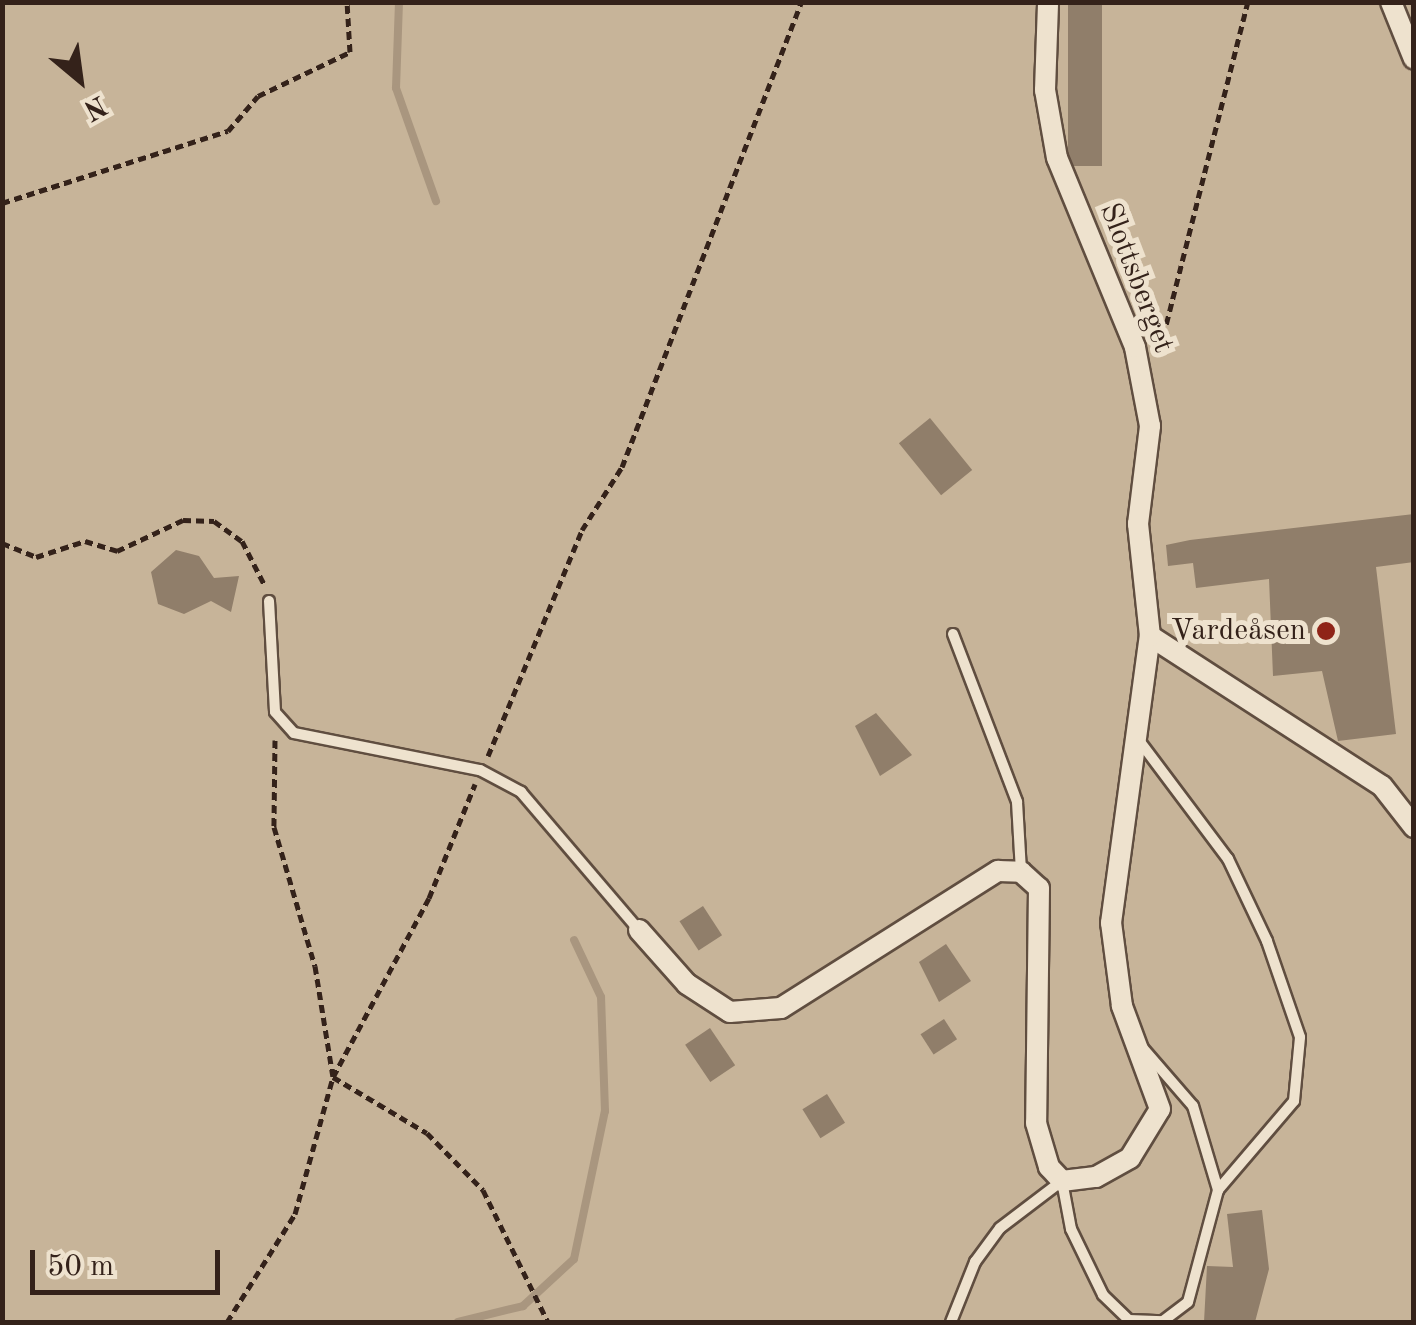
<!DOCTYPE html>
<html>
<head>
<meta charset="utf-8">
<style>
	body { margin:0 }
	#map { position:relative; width:1416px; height:1325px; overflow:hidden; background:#e5d2b3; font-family:"Old Standard TT",serif }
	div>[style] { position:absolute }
	.green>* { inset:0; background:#c7b499; transform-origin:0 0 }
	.stream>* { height:8px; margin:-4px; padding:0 4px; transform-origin:4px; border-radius:4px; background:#a9967f }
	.building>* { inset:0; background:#907e6a; transform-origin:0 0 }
	.path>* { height:5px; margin-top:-2.5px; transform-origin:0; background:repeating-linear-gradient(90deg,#34221a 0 8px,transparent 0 13px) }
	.roads { filter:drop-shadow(2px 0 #604e40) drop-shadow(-2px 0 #604e40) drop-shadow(0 2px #604e40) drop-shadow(0 -2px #604e40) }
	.lane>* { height:10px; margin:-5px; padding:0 5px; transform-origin:5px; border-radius:5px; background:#eee2ce }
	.street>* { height:20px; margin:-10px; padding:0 10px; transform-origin:10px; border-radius:10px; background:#eee2ce }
	.dots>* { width:28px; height:28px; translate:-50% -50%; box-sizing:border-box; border:5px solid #eee2ce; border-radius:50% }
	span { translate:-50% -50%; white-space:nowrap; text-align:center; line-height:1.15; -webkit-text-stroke:10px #eee2ce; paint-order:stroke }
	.street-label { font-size:30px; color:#34221a }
	.poi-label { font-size:30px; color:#34221a }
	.right { translate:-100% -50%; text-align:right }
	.frame { position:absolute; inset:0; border:5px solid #34221a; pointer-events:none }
	.north { position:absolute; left:30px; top:30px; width:100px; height:100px; -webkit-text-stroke:8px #eee2ce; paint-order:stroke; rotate:151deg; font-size:28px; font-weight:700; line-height:40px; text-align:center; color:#34221a }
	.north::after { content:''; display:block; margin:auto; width:35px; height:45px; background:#34221a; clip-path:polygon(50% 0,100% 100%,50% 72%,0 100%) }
	.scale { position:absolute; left:30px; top:1250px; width:190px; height:45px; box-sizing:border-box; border:5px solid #34221a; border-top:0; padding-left:12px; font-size:30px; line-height:35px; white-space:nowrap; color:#34221a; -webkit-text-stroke:8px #eee2ce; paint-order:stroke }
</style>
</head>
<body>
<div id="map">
	<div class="green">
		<div style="left:3px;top:3px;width:1410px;height:1319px"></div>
	</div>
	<div class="stream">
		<div style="left:399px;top:2px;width:86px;rotate:92deg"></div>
		<div style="left:396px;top:88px;width:120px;rotate:70.5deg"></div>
		<div style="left:458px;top:1322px;width:67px;rotate:-13.8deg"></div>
		<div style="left:523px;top:1306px;width:69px;rotate:-42.7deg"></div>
		<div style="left:574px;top:1259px;width:151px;rotate:-78.2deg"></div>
		<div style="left:605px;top:1111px;width:114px;rotate:-92deg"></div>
		<div style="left:601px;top:997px;width:63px;rotate:-115.3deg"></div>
	</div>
	<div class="building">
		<div style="left:1068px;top:2px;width:34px;height:164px"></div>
		<div style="left:930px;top:418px;width:67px;height:40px;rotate:51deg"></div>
		<div style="clip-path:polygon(1414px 514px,1414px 562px,1376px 567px,1396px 734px,1338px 741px,1322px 671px,1273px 676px,1269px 579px,1196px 588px,1193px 563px,1168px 566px,1166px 545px,1190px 540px)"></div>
		<div style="clip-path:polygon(176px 550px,199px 556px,214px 578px,239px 576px,231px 612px,211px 601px,184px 614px,158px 604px,151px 572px)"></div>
		<div style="clip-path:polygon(876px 713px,912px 755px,880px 776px,855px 726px)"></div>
		<div style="left:703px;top:906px;width:35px;height:28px;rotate:57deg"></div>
		<div style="clip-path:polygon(946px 944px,971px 981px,939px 1002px,919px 962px)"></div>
		<div style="left:944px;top:1019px;width:24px;height:28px;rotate:57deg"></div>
		<div style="left:710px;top:1028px;width:45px;height:30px;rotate:56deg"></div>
		<div style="left:827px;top:1094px;width:34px;height:29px;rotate:58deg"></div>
		<div style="clip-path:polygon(1262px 1210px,1269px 1269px,1255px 1322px,1204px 1322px,1207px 1266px,1233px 1267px,1227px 1214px)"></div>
	</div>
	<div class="path">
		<div style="left:2px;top:203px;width:237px;rotate:-17.7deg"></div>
		<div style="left:228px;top:131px;width:46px;rotate:-49.4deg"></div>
		<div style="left:258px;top:96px;width:102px;rotate:-25.6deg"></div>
		<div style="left:350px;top:52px;width:50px;rotate:-93.4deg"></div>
		<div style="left:1160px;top:349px;width:358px;rotate:-75.8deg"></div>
		<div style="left:2px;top:543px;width:37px;rotate:22deg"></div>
		<div style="left:36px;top:557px;width:52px;rotate:-18.1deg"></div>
		<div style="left:85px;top:541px;width:34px;rotate:17deg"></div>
		<div style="left:117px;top:551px;width:73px;rotate:-25.2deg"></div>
		<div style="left:183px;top:520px;width:31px;rotate:2deg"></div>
		<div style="left:214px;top:521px;width:34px;rotate:36deg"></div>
		<div style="left:242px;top:541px;width:48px;rotate:62.9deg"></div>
		<div style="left:275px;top:740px;width:87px;rotate:90.7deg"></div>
		<div style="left:274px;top:827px;width:145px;rotate:73.6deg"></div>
		<div style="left:315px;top:966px;width:112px;rotate:80.8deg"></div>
		<div style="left:333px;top:1077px;width:109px;rotate:30.8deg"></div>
		<div style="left:427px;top:1133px;width:80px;rotate:45.5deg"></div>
		<div style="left:483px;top:1190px;width:147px;rotate:63.8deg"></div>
		<div style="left:488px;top:756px;width:245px;rotate:-67.4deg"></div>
		<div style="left:582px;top:530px;width:75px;rotate:-57.6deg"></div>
		<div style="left:622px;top:467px;width:498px;rotate:-68.9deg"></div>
		<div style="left:227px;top:1322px;width:128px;rotate:-57.8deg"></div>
		<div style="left:295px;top:1214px;width:142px;rotate:-74.5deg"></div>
		<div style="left:333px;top:1077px;width:203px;rotate:-61.8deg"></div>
		<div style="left:429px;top:898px;width:123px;rotate:-68deg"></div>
	</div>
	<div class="roads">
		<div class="lane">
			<div style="left:269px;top:601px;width:111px;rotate:86.9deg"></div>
			<div style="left:275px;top:712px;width:28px;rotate:48deg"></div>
			<div style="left:294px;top:733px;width:190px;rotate:11.3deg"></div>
			<div style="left:480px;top:770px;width:47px;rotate:28.2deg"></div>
			<div style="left:521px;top:792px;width:182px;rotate:49.5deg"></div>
			<div style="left:953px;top:634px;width:180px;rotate:69.1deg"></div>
			<div style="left:1017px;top:802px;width:70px;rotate:86.7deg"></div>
			<div style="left:1141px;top:1046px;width:79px;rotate:49.1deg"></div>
			<div style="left:1193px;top:1106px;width:88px;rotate:73.4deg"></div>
			<div style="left:951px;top:1322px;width:65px;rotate:-68.2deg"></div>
			<div style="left:975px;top:1262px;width:42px;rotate:-53.7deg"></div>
			<div style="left:1000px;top:1228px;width:78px;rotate:-37.2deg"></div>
			<div style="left:1062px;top:1181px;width:49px;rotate:79.4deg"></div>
			<div style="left:1071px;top:1229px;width:73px;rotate:64.1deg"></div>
			<div style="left:1103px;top:1295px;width:36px;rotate:44deg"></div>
			<div style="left:1129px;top:1320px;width:34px;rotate:2deg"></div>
			<div style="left:1163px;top:1321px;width:31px;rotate:-37deg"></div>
			<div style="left:1188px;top:1302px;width:116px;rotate:-75deg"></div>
			<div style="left:1218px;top:1190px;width:117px;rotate:-49.5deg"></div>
			<div style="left:1294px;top:1101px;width:64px;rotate:-84.6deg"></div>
			<div style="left:1300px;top:1037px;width:102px;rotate:-109deg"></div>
			<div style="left:1267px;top:941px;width:91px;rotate:-115.4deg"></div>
			<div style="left:1228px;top:859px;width:150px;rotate:-126.9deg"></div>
		</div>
		<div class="street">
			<div style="left:1391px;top:2px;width:61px;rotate:68deg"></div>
			<div style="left:1150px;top:636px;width:276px;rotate:32.9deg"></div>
			<div style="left:1382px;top:786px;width:52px;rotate:52deg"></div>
			<div style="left:639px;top:930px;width:72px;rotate:48.4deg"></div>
			<div style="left:687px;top:984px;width:51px;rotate:33.1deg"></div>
			<div style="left:730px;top:1012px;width:51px;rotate:-4.5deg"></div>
			<div style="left:781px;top:1008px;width:257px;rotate:-32.3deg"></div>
			<div style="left:998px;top:871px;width:23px;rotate:2deg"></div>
			<div style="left:1021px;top:872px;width:24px;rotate:42deg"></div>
			<div style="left:1039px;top:888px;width:235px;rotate:90.7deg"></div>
			<div style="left:1036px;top:1123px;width:46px;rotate:73.5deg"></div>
			<div style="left:1049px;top:1167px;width:19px;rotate:47deg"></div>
			<div style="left:1062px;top:1181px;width:34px;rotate:-7deg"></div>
			<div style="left:1096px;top:1177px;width:39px;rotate:-29deg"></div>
			<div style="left:1130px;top:1158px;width:57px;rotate:-58.5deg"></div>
			<div style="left:1160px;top:1109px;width:110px;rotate:-110.3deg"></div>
			<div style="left:1122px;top:1006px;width:84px;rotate:-97.5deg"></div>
			<div style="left:1111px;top:923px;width:290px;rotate:-82.3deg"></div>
			<div style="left:1150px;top:636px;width:113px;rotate:-96.1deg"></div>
			<div style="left:1138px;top:524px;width:99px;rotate:-83deg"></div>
			<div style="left:1150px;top:426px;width:80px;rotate:-100.8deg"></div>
			<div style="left:1135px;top:347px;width:204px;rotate:-112.4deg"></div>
			<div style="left:1057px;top:158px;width:69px;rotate:-100deg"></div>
			<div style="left:1045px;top:90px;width:88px;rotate:-88deg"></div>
		</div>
	</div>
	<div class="dots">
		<div style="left:1326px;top:631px;background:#8f2418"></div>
	</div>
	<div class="street-label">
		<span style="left:1136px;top:278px;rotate:69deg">Slottsberget</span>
	</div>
	<div class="poi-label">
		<span class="right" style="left:1306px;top:631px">Vardeåsen</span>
	</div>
	<div class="frame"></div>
	<div class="north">N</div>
	<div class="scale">50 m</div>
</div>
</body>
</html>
